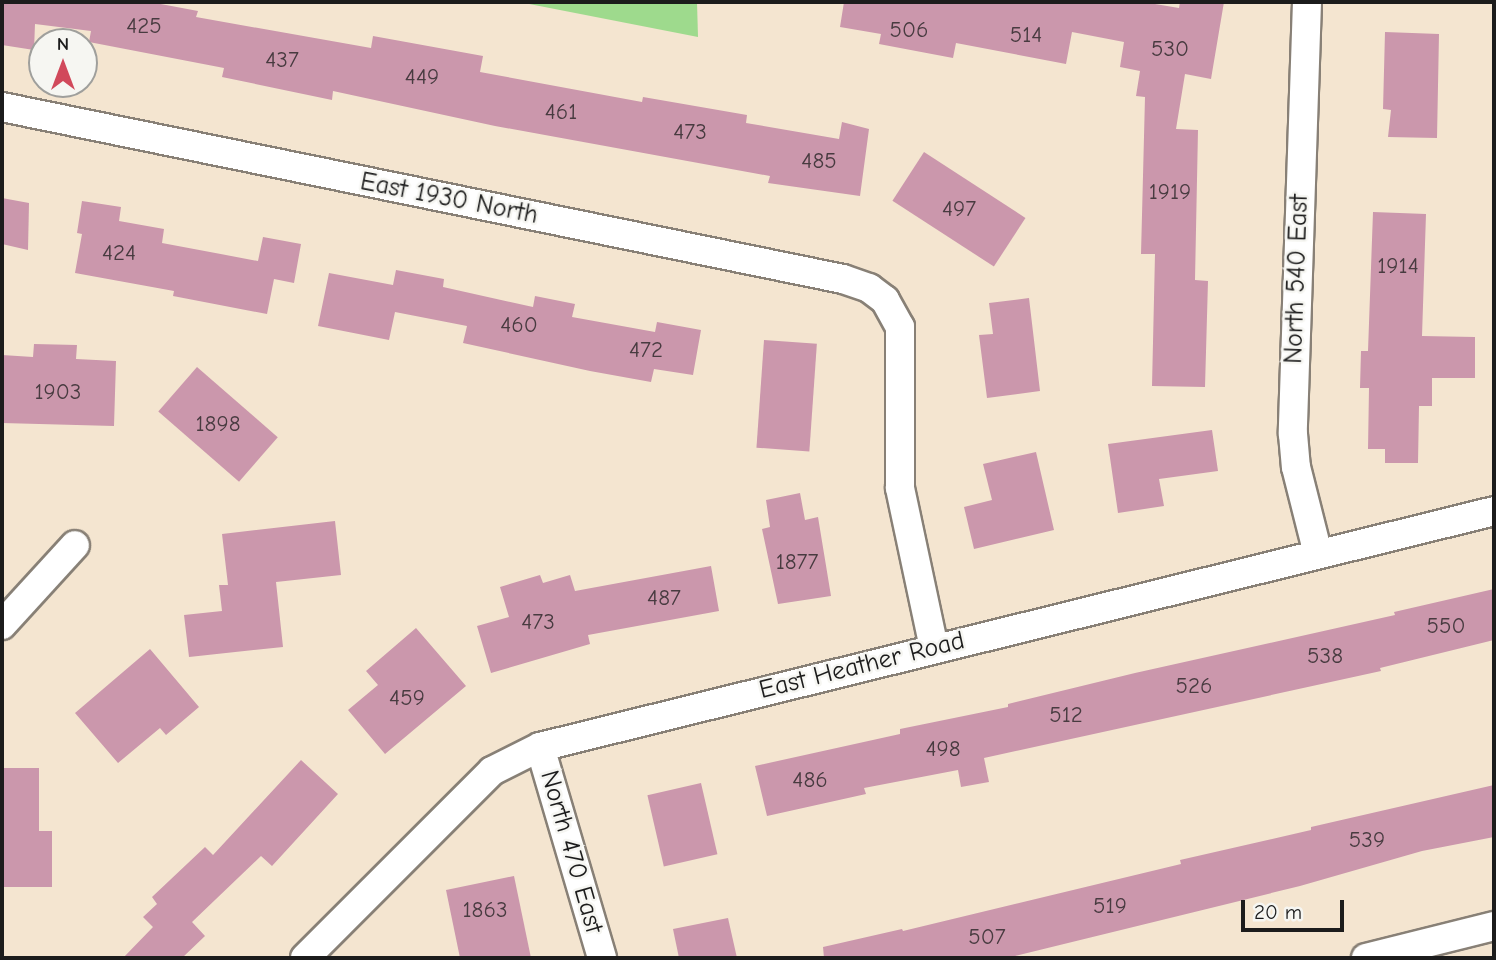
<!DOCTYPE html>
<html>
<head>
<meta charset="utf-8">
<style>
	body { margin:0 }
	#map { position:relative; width:1496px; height:960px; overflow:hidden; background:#f4e5d0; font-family:"Comic Neue",sans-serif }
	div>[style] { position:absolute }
	.green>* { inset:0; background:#9eda8d }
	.building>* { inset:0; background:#cb97ac; transform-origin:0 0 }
	.roads { filter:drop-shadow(2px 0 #888076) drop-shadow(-2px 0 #888076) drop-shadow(0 2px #888076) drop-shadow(0 -2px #888076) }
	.minor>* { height:28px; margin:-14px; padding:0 14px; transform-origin:14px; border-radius:14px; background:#fff }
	span { translate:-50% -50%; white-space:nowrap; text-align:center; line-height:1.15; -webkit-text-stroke:5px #f6f6f2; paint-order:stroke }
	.number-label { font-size:23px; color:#483b40 }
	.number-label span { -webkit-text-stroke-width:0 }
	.street-label { font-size:26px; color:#1c1c1c }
	.frame { position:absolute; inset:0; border:4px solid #1c1c1c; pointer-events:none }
	.north { position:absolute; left:28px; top:28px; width:70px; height:70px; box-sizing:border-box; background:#f6f6f2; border:2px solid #9f9f9c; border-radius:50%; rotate:0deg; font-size:19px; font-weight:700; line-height:28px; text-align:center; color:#1c1c1c }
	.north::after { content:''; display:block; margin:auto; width:24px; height:32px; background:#d1495b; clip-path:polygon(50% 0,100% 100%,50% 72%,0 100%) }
	.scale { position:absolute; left:1241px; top:900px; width:103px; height:32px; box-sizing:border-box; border:4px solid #1c1c1c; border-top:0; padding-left:9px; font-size:21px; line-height:24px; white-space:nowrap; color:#1c1c1c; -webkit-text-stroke:5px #f6f6f2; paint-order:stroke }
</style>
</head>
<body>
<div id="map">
	<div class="green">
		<div style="clip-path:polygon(519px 2px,697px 2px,698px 37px)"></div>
	</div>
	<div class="building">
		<div style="clip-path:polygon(2px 2px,150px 2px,198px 11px,196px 17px,371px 48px,373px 36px,483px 56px,480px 72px,642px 102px,643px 97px,747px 115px,746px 123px,839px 139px,842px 122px,869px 129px,860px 196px,768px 183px,770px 176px,495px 126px,333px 91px,332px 100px,222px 77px,224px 68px,89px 42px,91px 31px,35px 24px,34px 50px,2px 45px)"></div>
		<div style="clip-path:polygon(844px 2px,1143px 2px,1179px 8px,1180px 2px,1224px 2px,1211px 79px,1185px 74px,1176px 129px,1198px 130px,1195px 280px,1208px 281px,1205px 387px,1152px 386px,1155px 254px,1141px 254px,1145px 97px,1136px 96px,1140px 71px,1120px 67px,1124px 42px,1072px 32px,1066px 64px,956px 43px,953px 58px,879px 44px,881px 34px,840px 27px)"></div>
		<div style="clip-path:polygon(1385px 32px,1439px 34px,1437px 138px,1388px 137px,1391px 110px,1383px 109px)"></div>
		<div style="left:924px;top:152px;width:121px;height:58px;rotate:33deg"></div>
		<div style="clip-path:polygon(2px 198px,29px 203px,28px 250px,2px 244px)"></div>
		<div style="clip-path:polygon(82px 201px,121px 207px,119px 221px,164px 229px,162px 243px,258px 261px,263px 237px,301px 244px,294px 283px,274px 279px,267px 314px,173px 296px,174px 291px,75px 273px,82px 234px,77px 233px)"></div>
		<div style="clip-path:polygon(1373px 212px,1426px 214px,1422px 336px,1475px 337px,1475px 378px,1432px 378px,1432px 406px,1419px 406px,1418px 463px,1385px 463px,1385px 449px,1368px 449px,1369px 388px,1360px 388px,1361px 351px,1368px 351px)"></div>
		<div style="clip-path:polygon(396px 270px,444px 279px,443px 287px,533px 307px,535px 296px,575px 304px,572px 317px,655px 332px,657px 322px,701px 330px,693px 375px,654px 369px,651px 382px,590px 371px,463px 343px,467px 326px,395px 312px,389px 340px,318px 326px,329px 273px,393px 285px)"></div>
		<div style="clip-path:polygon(1029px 298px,1040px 391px,987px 398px,979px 335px,993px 334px,989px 303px)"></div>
		<div style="left:764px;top:340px;width:53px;height:108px;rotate:4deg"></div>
		<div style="clip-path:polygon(34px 344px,77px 345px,76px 359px,116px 361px,114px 426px,2px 423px,2px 355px,33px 357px)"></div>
		<div style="left:197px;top:367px;width:107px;height:59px;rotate:41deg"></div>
		<div style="clip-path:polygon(1212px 430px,1218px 471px,1159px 479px,1164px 506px,1118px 513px,1108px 444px)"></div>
		<div style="clip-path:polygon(1036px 452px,1054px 530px,974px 549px,964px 507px,992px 500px,983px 464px)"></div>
		<div style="clip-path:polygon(800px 493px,805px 520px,818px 517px,831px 596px,778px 604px,762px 529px,770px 527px,766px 500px)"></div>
		<div style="clip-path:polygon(335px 521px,341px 575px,276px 582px,283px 647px,189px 657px,184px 615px,222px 611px,219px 585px,228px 585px,222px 534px)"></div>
		<div style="clip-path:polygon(711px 566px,719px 611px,588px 635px,590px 644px,491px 673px,477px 626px,509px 617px,500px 587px,540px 575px,543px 583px,570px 575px,575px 591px)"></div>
		<div style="clip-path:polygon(1494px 589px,1494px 640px,1380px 668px,1381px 671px,984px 758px,989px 782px,961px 787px,958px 770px,864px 788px,866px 794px,767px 816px,755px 766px,900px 734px,900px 729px,1008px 707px,1008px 704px,1135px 673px,1395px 615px,1394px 612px)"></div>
		<div style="clip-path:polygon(416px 628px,466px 686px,385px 754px,348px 710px,378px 685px,366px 671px)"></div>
		<div style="clip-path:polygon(150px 649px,199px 707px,166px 735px,160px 728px,118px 763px,75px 713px)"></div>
		<div style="clip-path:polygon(301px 760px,338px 794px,272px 866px,261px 856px,192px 922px,205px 936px,182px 958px,123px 958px,153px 927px,143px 917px,157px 904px,152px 897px,205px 847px,213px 855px)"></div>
		<div style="clip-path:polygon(2px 768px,39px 768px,39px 831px,52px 831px,52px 887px,2px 887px)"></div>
		<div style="left:701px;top:783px;width:73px;height:55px;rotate:77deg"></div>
		<div style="clip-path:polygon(1494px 785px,1494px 837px,1422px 851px,1300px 886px,1007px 958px,824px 958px,823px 947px,902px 929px,903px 931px,1181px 864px,1180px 860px,1311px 830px,1311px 827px)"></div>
		<div style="clip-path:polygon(514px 876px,531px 958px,460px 958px,446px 890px)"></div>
		<div style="clip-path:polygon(728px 918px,737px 958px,679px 958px,673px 929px)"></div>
	</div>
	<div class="roads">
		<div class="minor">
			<div style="left:1307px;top:2px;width:432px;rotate:91.9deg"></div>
			<div style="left:1293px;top:434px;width:33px;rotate:85deg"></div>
			<div style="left:1296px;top:467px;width:90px;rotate:75.8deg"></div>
			<div style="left:2px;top:107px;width:858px;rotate:11.56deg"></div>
			<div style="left:843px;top:279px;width:28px;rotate:19deg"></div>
			<div style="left:869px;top:288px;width:20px;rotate:37deg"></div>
			<div style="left:885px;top:300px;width:31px;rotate:61deg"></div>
			<div style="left:900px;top:327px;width:161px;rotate:90deg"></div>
			<div style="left:900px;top:488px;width:164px;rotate:78deg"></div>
			<div style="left:2px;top:625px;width:108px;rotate:-47.6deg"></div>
			<div style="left:540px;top:747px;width:220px;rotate:73.6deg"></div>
			<div style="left:305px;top:958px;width:264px;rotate:-45deg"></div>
			<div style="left:492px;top:771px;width:54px;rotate:-26.6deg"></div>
			<div style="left:540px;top:747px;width:983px;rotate:-13.89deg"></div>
			<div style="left:1366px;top:958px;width:132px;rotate:-14deg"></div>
		</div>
	</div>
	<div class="number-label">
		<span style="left:144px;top:26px">425</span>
		<span style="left:909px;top:30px">506</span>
		<span style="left:1026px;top:35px">514</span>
		<span style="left:1170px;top:49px">530</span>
		<span style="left:282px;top:60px">437</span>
		<span style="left:422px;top:77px">449</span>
		<span style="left:561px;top:112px">461</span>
		<span style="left:690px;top:132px">473</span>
		<span style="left:819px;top:161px">485</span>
		<span style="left:1170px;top:192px">1919</span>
		<span style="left:959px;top:209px">497</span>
		<span style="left:119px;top:253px">424</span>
		<span style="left:1398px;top:266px">1914</span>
		<span style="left:519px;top:325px">460</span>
		<span style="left:646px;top:350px">472</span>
		<span style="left:58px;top:392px">1903</span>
		<span style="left:218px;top:424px">1898</span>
		<span style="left:797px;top:562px">1877</span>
		<span style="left:664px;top:598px">487</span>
		<span style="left:538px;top:622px">473</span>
		<span style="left:1446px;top:626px">550</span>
		<span style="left:1325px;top:656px">538</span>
		<span style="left:1194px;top:686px">526</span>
		<span style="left:407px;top:698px">459</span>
		<span style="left:1066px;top:715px">512</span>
		<span style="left:943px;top:749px">498</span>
		<span style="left:810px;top:780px">486</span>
		<span style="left:1367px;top:840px">539</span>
		<span style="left:1110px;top:906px">519</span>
		<span style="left:485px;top:910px">1863</span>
		<span style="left:987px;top:937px">507</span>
	</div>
	<div class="street-label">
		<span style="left:449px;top:199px;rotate:11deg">East 1930 North</span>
		<span style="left:1297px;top:279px;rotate:-88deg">North 540 East</span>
		<span style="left:862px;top:666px;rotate:-14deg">East Heather Road</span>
		<span style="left:571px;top:852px;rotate:74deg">North 470 East</span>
	</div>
	<div class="frame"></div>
	<div class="north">N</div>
	<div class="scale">20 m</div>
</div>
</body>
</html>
